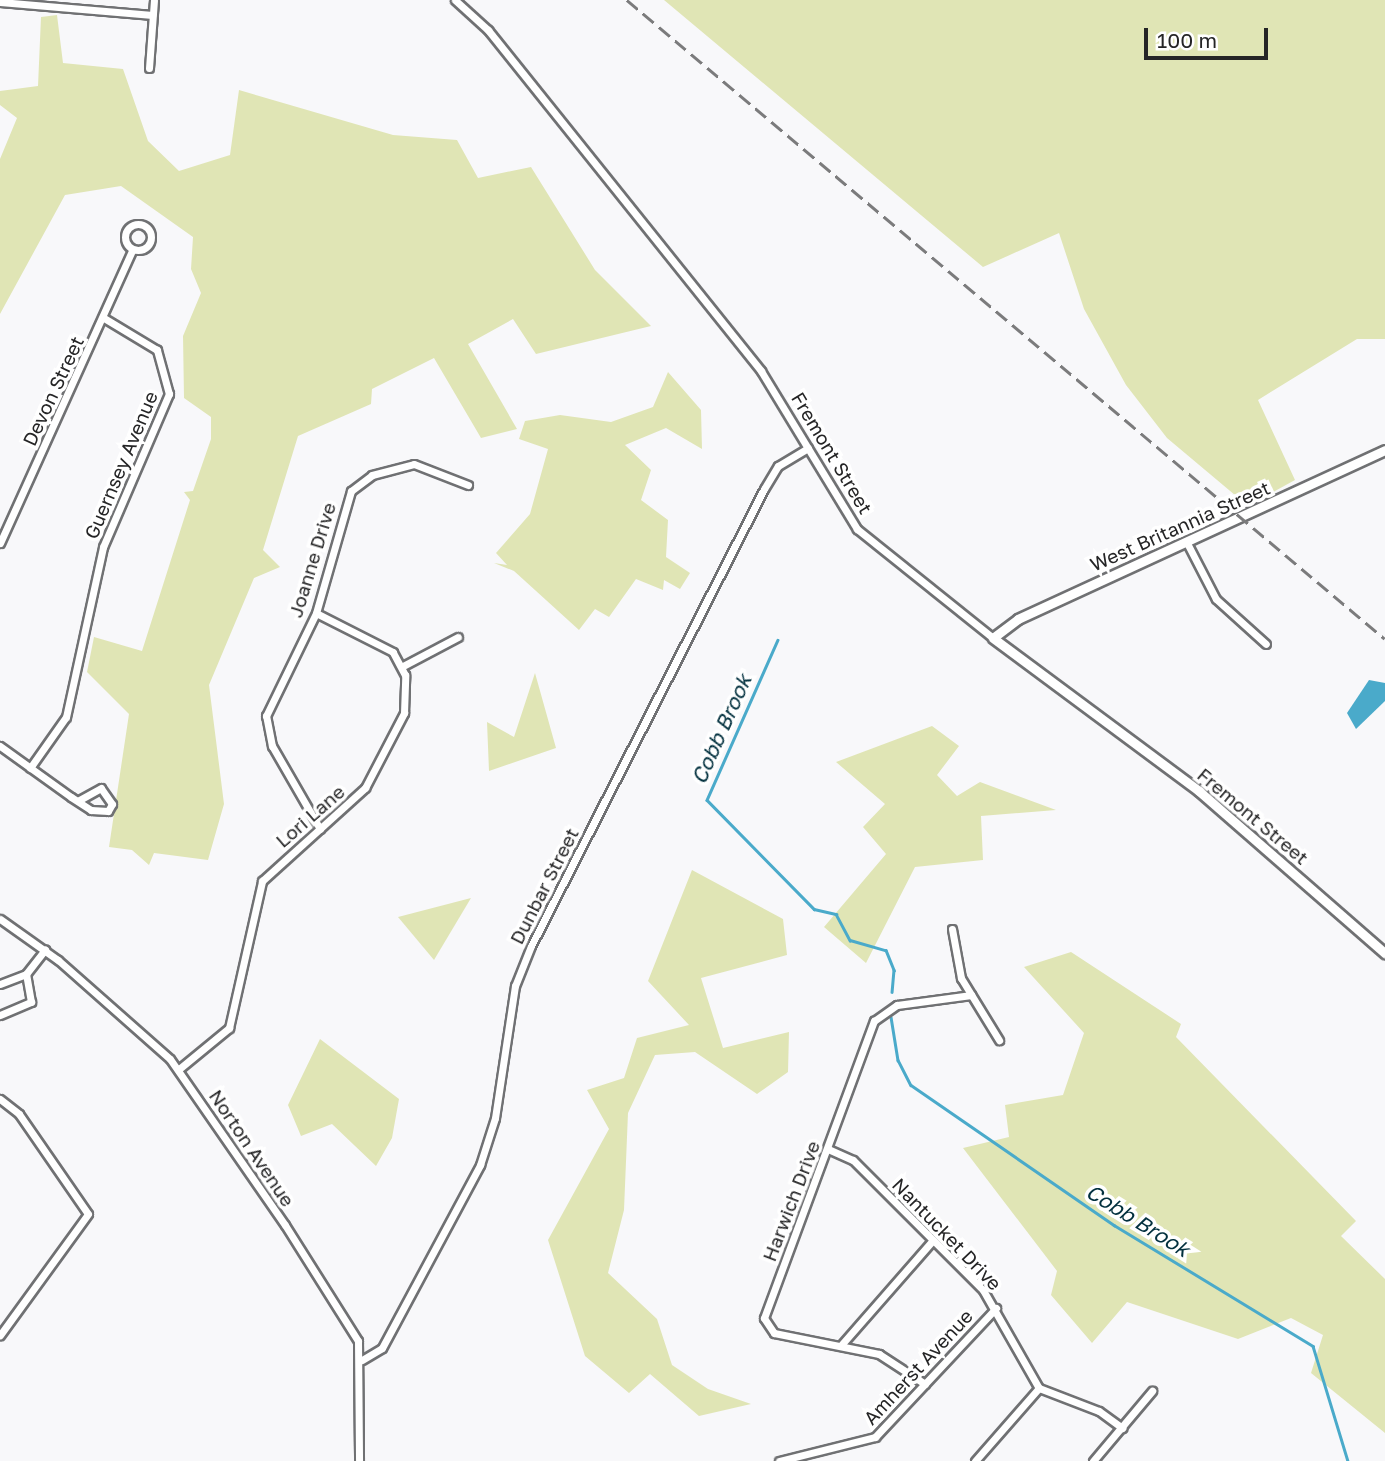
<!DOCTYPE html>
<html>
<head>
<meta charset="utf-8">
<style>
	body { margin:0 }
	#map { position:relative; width:1385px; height:1461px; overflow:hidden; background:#f8f8fa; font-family:"Golos Text",sans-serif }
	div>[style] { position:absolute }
	.green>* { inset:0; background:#e0e5b5 }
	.water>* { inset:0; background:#4aaaca }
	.stream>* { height:2.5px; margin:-1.25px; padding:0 1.25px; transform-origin:1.25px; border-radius:1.25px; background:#4aaaca }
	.roads { filter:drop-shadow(2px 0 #707173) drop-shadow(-2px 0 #707173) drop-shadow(0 2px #707173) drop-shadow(0 -2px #707173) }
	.minor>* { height:7px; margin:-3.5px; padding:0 3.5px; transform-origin:3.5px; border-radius:3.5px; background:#fff }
	.minor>.ring { margin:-3.5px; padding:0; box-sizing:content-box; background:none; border:7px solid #fff; border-radius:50% }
	.tertiary>* { height:9px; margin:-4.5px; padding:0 4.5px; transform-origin:4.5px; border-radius:4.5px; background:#fff }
	.rail>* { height:2.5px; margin-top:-1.25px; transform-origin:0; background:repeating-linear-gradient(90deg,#7b7b7c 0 14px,transparent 0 21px) }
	span { translate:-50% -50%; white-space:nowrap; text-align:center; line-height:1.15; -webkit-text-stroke:7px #fff; paint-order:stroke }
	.street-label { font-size:19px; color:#252526 }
	.water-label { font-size:21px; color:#02303e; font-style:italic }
	.scale { position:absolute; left:1144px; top:28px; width:124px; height:32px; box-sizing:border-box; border:4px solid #252526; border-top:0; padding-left:9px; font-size:21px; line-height:24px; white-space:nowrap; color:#252526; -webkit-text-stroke:5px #fff; paint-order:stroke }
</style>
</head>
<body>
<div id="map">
	<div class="green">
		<div style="clip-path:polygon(664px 0,1385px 0,1385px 339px,1357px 339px,1258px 400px,1295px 480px,1248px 506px,1167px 438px,1126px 385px,1084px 309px,1059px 233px,983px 267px)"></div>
		<div style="clip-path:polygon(57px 15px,63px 63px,123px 69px,148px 141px,179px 171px,230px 155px,239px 90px,393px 135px,457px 140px,478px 178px,531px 167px,595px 270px,651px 326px,536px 354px,513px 319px,468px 344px,517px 429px,481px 438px,434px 358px,372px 389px,371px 404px,298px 436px,263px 550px,280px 567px,254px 578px,209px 685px,224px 804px,208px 860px,154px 853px,149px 865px,132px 850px,109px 847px,129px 714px,87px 672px,94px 637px,142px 651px,190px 500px,184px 492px,193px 491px,211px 439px,211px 417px,184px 398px,183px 336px,201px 293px,191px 269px,193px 237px,121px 186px,65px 195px,0 314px,0 159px,17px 118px,0 105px,0 91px,38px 86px,41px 17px)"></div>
		<div style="clip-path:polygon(668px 372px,701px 410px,702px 449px,666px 428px,625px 445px,651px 470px,641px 500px,668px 520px,666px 557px,690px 573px,680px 589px,664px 580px,663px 590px,636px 579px,609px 617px,595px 609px,579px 630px,514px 571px,494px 563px,507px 565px,496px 553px,530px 514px,548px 449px,519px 439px,525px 421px,560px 415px,611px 422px,653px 407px)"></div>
		<div style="clip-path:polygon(535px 673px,556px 748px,489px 771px,487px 722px,514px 737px)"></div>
		<div style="clip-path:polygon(932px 726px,959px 746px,937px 775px,957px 796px,980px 782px,1056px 810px,981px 816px,983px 860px,915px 867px,866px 963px,824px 927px,886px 854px,863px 827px,885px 804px,836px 762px)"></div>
		<div style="clip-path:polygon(692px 870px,783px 919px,787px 955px,701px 978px,723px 1048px,789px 1032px,788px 1072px,757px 1094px,695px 1052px,655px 1055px,628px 1113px,624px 1210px,608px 1273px,657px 1319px,672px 1365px,708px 1389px,751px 1404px,699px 1416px,650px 1374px,629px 1393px,585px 1356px,548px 1240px,609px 1129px,587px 1090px,624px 1078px,637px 1038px,689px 1025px,648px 981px)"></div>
		<div style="clip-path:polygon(471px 898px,434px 960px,398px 917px)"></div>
		<div style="clip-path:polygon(1071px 952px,1181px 1024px,1176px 1037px,1356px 1221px,1341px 1236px,1385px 1279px,1385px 1433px,1311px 1373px,1323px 1335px,1291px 1318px,1238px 1339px,1127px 1302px,1092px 1343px,1051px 1295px,1057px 1271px,963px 1148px,1009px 1137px,1005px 1105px,1063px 1095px,1084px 1033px,1024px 967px)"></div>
		<div style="clip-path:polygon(320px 1039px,399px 1099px,392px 1138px,376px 1166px,332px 1124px,301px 1136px,288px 1105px)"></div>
	</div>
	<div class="water">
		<div style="clip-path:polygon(1369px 680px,1385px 683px,1385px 701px,1356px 729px,1347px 713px)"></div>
	</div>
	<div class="stream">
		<div style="left:778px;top:640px;width:175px;rotate:113.9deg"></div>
		<div style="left:707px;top:800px;width:153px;rotate:45.5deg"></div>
		<div style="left:814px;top:909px;width:23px;rotate:13deg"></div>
		<div style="left:836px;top:914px;width:30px;rotate:62deg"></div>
		<div style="left:850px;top:940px;width:37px;rotate:16deg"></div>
		<div style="left:886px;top:950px;width:22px;rotate:68deg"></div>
		<div style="left:894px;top:970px;width:22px;rotate:95deg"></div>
		<div style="left:891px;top:1017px;width:44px;rotate:80.8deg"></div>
		<div style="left:898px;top:1060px;width:28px;rotate:63deg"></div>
		<div style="left:911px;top:1085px;width:247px;rotate:34.6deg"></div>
		<div style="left:1114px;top:1225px;width:233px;rotate:31.3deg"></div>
		<div style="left:1313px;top:1346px;width:120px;rotate:73.1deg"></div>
	</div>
	<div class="roads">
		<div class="minor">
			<div style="left:455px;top:0;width:45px;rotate:42.3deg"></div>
			<div style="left:488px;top:30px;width:437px;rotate:51.3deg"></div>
			<div style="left:761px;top:371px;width:185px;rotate:58.7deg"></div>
			<div style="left:857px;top:529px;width:174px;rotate:38.7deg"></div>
			<div style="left:0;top:2px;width:153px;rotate:4.9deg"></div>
			<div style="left:149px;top:68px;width:68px;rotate:-85.8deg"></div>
			<div class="ring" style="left:125px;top:224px;width:19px;height:19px"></div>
			<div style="left:1186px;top:541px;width:65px;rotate:62.7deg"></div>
			<div style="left:1216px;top:599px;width:67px;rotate:42deg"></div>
			<div style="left:0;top:543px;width:320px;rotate:-65.7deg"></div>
			<div style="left:403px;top:666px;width:62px;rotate:-27.8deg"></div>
			<div style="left:0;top:746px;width:87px;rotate:35.7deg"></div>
			<div style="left:71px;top:797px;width:24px;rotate:33deg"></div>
			<div style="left:91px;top:810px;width:17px;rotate:3deg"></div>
			<div style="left:108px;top:811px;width:8px;rotate:-60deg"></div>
			<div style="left:112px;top:804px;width:19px;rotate:-125deg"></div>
			<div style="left:101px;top:788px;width:26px;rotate:151deg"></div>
			<div style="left:30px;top:768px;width:62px;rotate:-54.8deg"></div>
			<div style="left:66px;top:717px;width:174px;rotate:-77.7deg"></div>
			<div style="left:103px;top:547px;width:167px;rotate:-66.7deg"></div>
			<div style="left:169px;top:394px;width:46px;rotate:-105.3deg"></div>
			<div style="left:157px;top:350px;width:62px;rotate:-148.9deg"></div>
			<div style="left:320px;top:829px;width:96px;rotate:-120deg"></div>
			<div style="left:272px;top:746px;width:31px;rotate:-101deg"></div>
			<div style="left:266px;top:716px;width:114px;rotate:-64.1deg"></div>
			<div style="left:316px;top:613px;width:127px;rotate:-74deg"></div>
			<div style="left:351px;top:491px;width:26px;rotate:-37deg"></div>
			<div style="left:372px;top:475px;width:43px;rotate:-14.7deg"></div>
			<div style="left:414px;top:464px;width:58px;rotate:21.3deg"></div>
			<div style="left:0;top:919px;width:71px;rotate:35.3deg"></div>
			<div style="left:58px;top:960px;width:149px;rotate:41.5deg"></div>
			<div style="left:170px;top:1059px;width:202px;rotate:55.3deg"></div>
			<div style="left:285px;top:1225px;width:137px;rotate:57.8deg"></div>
			<div style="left:358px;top:1341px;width:120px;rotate:89.5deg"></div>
			<div style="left:952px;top:929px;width:50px;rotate:79.6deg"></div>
			<div style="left:961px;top:978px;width:73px;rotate:58.5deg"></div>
			<div style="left:0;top:984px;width:28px;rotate:-21deg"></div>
			<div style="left:26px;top:974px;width:31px;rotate:-52deg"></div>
			<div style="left:0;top:1015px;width:34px;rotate:-23deg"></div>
			<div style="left:31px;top:1002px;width:28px;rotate:-100deg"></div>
			<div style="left:179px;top:1069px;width:65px;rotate:-39.4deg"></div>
			<div style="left:229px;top:1028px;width:151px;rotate:-77.3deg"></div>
			<div style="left:262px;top:881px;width:139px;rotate:-42.1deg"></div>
			<div style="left:365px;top:788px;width:85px;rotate:-62.5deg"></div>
			<div style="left:404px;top:713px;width:38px;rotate:-88deg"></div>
			<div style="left:405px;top:675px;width:26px;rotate:-118deg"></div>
			<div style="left:393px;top:652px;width:86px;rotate:-153.1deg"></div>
			<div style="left:0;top:1099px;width:24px;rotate:38deg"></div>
			<div style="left:19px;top:1114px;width:121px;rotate:55.4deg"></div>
			<div style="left:88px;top:1214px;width:150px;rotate:126deg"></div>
			<div style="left:828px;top:1149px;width:27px;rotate:24deg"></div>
			<div style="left:853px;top:1160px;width:184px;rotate:45deg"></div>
			<div style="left:983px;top:1290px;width:113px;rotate:60.3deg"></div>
			<div style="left:1039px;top:1388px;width:64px;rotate:21deg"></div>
			<div style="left:1099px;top:1411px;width:29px;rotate:36deg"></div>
			<div style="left:842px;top:1344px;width:138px;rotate:-48.8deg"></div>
			<div style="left:362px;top:1360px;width:23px;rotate:-31deg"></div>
			<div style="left:382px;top:1348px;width:208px;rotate:-61.8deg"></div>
			<div style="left:480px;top:1165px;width:49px;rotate:-72.3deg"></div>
			<div style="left:495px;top:1118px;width:134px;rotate:-81.4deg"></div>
			<div style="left:515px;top:986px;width:43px;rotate:-68.2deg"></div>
			<div style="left:531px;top:946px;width:513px;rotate:-62.99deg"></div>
			<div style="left:764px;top:489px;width:27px;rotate:-59deg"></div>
			<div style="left:778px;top:466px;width:35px;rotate:-31deg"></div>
			<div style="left:925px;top:1384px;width:55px;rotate:-146.9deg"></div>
			<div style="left:879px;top:1354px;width:107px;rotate:-168.7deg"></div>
			<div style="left:774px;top:1333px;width:18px;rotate:-124deg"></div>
			<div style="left:764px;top:1318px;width:317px;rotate:-69.7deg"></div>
			<div style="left:874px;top:1021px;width:28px;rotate:-35deg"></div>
			<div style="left:897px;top:1005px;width:75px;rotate:-7.7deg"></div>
			<div style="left:779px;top:1461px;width:99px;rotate:-14deg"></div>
			<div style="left:875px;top:1437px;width:177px;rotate:-46.8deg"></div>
			<div style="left:975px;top:1461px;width:97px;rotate:-48.8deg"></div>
			<div style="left:1093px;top:1461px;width:92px;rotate:-49.9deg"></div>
		</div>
		<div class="tertiary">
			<div style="left:1385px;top:450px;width:404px;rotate:155.3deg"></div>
			<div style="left:1018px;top:619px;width:31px;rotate:143deg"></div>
			<div style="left:993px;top:638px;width:257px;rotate:36.6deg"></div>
			<div style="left:1199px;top:791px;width:247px;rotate:41.1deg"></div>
		</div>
	</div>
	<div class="rail">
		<div style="left:627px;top:0;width:991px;rotate:40.13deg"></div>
	</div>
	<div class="street-label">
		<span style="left:53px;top:391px;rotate:-65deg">Devon Street</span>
		<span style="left:832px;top:453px;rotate:59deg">Fremont Street</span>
		<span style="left:121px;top:465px;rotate:-67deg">Guernsey Avenue</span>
		<span style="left:1180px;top:526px;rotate:-24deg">West Britannia Street</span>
		<span style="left:312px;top:560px;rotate:-73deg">Joanne Drive</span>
		<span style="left:310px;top:816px;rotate:-41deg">Lori Lane</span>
		<span style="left:1253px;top:816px;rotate:40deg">Fremont Street</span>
		<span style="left:544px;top:886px;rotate:-63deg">Dunbar Street</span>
		<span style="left:252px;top:1148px;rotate:56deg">Norton Avenue</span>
		<span style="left:791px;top:1201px;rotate:-69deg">Harwich Drive</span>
		<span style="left:947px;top:1234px;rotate:46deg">Nantucket Drive</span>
		<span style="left:918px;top:1367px;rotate:-47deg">Amherst Avenue</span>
	</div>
	<div class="water-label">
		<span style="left:721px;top:729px;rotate:-66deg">Cobb Brook</span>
		<span style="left:1138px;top:1220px;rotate:32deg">Cobb Brook</span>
	</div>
	<div class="scale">100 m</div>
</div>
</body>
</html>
